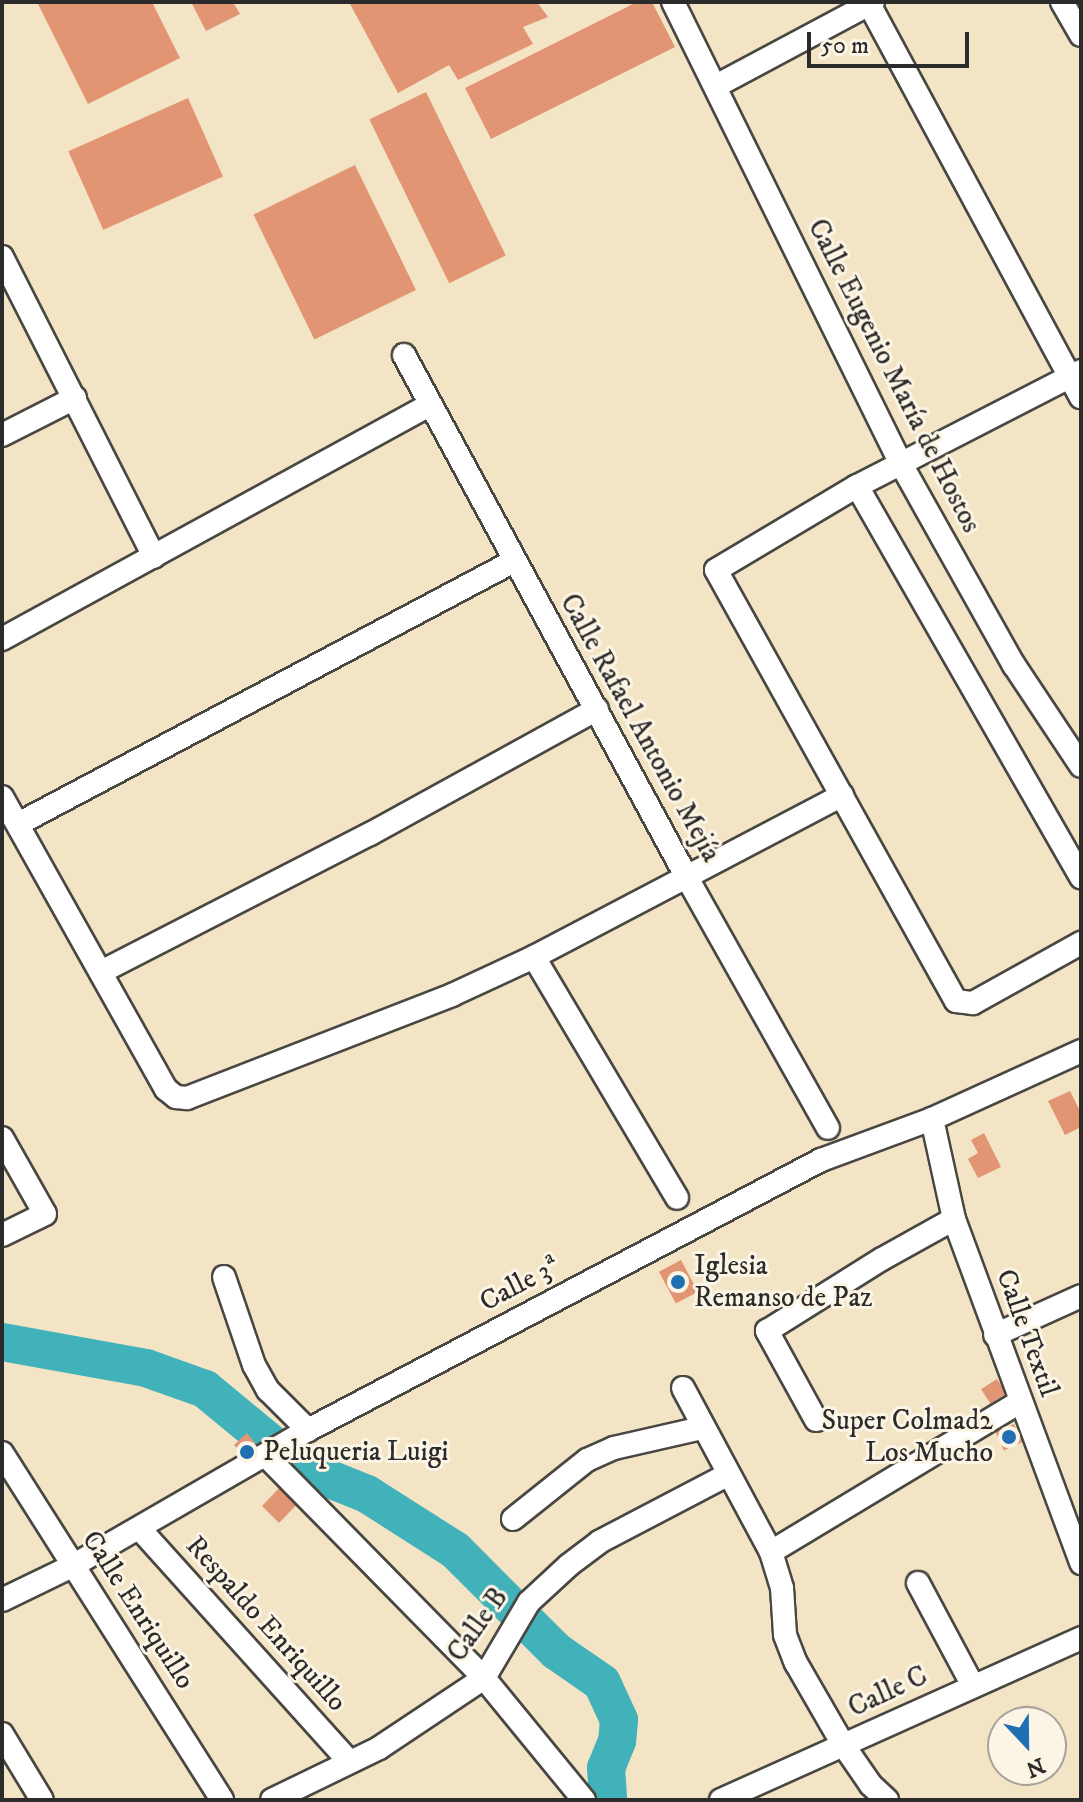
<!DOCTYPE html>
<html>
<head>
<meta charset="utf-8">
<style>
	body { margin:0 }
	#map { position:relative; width:1083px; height:1802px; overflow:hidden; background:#f3e4c6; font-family:"IM FELL DW Pica",serif }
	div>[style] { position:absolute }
	.river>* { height:38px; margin:-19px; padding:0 19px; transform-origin:19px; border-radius:19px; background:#42b2ba }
	.building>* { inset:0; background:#e19573; transform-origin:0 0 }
	.roads { filter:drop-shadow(2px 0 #494742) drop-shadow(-2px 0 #494742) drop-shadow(0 2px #494742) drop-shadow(0 -2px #494742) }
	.minor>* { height:22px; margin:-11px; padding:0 11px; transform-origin:11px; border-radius:11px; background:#fff }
	.dots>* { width:22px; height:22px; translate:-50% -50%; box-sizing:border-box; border:4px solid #fcf5e5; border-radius:50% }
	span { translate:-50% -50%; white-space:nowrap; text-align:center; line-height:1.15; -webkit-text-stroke:6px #fcf5e5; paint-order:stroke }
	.street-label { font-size:28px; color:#2b2b2b }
	.poi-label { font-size:28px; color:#2b2b2b }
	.left { translate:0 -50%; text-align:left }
	.right { translate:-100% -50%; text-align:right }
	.frame { position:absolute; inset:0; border:4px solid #2b2b2b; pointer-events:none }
	.north { position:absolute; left:987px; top:1706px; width:80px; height:80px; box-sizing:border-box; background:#fcf5e5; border:2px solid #a8a49b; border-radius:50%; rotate:158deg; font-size:22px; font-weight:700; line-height:32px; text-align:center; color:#2b2b2b }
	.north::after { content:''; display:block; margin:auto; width:28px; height:36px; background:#1f6fb2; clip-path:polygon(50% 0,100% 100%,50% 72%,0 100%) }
	.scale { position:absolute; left:807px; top:32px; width:162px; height:36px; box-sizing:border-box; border:4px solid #2b2b2b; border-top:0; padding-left:10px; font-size:24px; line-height:28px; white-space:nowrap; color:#2b2b2b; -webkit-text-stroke:6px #fcf5e5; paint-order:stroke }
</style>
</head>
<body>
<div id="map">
	<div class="river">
		<div style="left:2px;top:1342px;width:146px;rotate:10.2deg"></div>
		<div style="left:146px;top:1368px;width:63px;rotate:19.6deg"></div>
		<div style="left:205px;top:1389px;width:96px;rotate:39.5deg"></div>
		<div style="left:279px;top:1450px;width:40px;rotate:34deg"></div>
		<div style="left:312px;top:1472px;width:59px;rotate:21.8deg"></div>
		<div style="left:367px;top:1494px;width:104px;rotate:32.5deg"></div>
		<div style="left:455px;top:1550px;width:143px;rotate:45deg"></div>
		<div style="left:556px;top:1651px;width:56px;rotate:34.8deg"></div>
		<div style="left:602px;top:1683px;width:41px;rotate:65.3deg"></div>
		<div style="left:619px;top:1720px;width:21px;rotate:95deg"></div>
		<div style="left:617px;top:1741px;width:29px;rotate:112deg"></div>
		<div style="left:606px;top:1768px;width:32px;rotate:86deg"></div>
	</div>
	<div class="building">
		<div style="clip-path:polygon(37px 2px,152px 2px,180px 58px,88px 104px)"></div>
		<div style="clip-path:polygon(191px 2px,233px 2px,240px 14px,206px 31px)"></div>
		<div style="clip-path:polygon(349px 2px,537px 2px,548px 17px,523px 27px,533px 44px,458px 80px,449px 65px,398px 93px)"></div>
		<div style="clip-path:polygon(637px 2px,652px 2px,675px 47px,491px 139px,465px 88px)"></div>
		<div style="left:426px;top:92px;width:182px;height:63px;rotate:64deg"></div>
		<div style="left:188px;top:98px;width:86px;height:131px;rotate:66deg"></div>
		<div style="left:355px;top:165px;width:139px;height:113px;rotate:64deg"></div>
		<div style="clip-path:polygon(1070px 1091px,1081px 1113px,1081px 1127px,1065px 1135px,1048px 1101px)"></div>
		<div style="clip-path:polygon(984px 1133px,1001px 1167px,978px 1178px,968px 1159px,978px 1153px,971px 1140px)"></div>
		<div style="left:681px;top:1260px;width:36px;height:25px;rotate:62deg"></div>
		<div style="left:997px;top:1379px;width:17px;height:19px;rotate:57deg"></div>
		<div style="left:1014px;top:1424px;width:20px;height:20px;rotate:66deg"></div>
		<div style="clip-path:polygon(247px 1433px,255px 1443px,249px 1460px,234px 1445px)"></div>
		<div style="clip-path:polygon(281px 1486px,306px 1495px,279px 1523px,262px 1506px)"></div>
	</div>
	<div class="roads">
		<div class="minor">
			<div style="left:673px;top:2px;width:515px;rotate:63.73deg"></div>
			<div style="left:901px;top:464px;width:231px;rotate:60.7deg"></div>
			<div style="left:1014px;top:665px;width:121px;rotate:56.4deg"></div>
			<div style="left:868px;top:2px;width:449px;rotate:61.7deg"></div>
			<div style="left:1062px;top:2px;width:38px;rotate:60deg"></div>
			<div style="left:716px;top:86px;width:178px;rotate:-28.1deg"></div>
			<div style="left:2px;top:257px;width:336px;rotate:63.1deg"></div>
			<div style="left:404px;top:355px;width:592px;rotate:61.57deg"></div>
			<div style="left:686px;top:876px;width:289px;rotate:60.6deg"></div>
			<div style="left:1081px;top:371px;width:252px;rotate:152.8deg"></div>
			<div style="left:857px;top:486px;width:164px;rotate:149.2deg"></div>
			<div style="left:716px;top:570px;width:493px;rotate:60.9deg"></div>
			<div style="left:956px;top:1001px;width:17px;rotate:7deg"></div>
			<div style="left:973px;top:1003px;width:124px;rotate:-29.1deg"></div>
			<div style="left:2px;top:435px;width:82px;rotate:-26.9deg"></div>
			<div style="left:857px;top:486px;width:451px;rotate:60.2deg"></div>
			<div style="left:2px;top:639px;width:488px;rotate:-28.7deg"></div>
			<div style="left:2px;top:797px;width:335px;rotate:60.7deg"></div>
			<div style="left:166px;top:1089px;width:13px;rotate:39deg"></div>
			<div style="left:176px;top:1097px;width:11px;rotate:5deg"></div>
			<div style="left:187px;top:1098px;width:284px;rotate:-21.2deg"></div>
			<div style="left:452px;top:995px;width:90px;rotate:-24.9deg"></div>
			<div style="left:534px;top:957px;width:348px;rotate:-27.7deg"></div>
			<div style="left:18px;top:824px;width:561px;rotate:-27.93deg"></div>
			<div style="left:534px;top:957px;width:280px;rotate:59.3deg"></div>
			<div style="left:101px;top:972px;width:302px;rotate:-27.2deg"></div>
			<div style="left:370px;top:834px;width:259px;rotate:-28.8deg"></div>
			<div style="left:932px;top:1119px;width:102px;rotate:77.6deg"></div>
			<div style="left:954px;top:1219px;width:367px;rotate:69.7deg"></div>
			<div style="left:2px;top:1138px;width:87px;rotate:60.5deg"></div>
			<div style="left:45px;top:1214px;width:48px;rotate:154deg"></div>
			<div style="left:224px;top:1277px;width:93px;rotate:71.2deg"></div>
			<div style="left:254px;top:1365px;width:29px;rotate:61deg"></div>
			<div style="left:268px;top:1390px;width:57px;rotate:45deg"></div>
			<div style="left:995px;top:1335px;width:94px;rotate:-24.4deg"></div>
			<div style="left:683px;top:1388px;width:186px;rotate:61.8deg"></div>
			<div style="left:771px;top:1552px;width:38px;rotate:73deg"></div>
			<div style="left:782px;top:1588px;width:47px;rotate:86.3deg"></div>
			<div style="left:785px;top:1635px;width:30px;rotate:69deg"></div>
			<div style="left:796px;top:1663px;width:96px;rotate:60deg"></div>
			<div style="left:844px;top:1746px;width:47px;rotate:55.3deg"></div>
			<div style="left:871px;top:1785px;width:22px;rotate:43deg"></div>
			<div style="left:816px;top:1420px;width:102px;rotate:-118.8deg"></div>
			<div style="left:767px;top:1331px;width:136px;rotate:-32.1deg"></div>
			<div style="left:882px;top:1259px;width:82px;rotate:-29.1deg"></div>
			<div style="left:2px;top:1453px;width:411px;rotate:57.6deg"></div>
			<div style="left:267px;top:1457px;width:310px;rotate:45.5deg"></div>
			<div style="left:484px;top:1678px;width:158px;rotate:50.7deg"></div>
			<div style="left:513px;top:1519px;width:95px;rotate:-38.6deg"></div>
			<div style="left:587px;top:1460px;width:30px;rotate:-24deg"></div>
			<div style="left:614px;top:1448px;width:90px;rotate:-12.8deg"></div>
			<div style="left:139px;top:1528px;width:314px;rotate:48deg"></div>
			<div style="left:771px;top:1552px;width:291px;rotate:-31.1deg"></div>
			<div style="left:918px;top:1583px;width:117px;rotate:61.9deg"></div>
			<div style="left:2px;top:1600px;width:80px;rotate:-25.9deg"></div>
			<div style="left:74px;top:1565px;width:270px;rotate:-30deg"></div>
			<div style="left:308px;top:1430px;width:580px;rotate:-27.76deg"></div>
			<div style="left:821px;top:1160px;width:118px;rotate:-20.3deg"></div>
			<div style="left:932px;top:1119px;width:164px;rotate:-24.5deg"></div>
			<div style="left:2px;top:1734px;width:77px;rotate:58.8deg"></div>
			<div style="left:272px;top:1800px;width:119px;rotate:-25.9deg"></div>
			<div style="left:379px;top:1748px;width:126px;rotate:-33.7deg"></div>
			<div style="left:484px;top:1678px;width:88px;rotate:-59.4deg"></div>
			<div style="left:529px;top:1602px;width:54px;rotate:-42.8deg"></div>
			<div style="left:569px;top:1565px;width:38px;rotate:-37deg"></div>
			<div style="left:599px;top:1542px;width:144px;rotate:-27.6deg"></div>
			<div style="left:721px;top:1800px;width:395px;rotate:-24.2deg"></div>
		</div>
	</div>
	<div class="dots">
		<div style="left:678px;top:1282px;background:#1f6fb2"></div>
		<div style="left:1009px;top:1437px;background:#1f6fb2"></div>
		<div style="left:247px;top:1452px;background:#1f6fb2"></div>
	</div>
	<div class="street-label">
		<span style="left:894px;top:376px;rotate:63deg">Calle Eugenio María de Hostos</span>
		<span style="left:640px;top:728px;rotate:61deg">Calle Rafael Antonio Mejía</span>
		<span style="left:520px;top:1284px;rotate:-28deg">Calle 3ª</span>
		<span style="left:1027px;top:1333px;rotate:70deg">Calle Textil</span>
		<span style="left:138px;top:1610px;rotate:57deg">Calle Enriquillo</span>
		<span style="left:266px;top:1624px;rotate:48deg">Respaldo Enriquillo</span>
		<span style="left:478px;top:1625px;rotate:-55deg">Calle B</span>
		<span style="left:888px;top:1692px;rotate:-25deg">Calle C</span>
	</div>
	<div class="poi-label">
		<span class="left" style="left:694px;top:1282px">Iglesia<br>Remanso de Paz</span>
		<span class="right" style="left:993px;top:1437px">Super Colmad2<br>Los Mucho</span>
		<span class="left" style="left:263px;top:1452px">Peluqueria Luigi</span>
	</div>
	<div class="frame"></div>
	<div class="north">N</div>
	<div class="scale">50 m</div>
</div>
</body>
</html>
